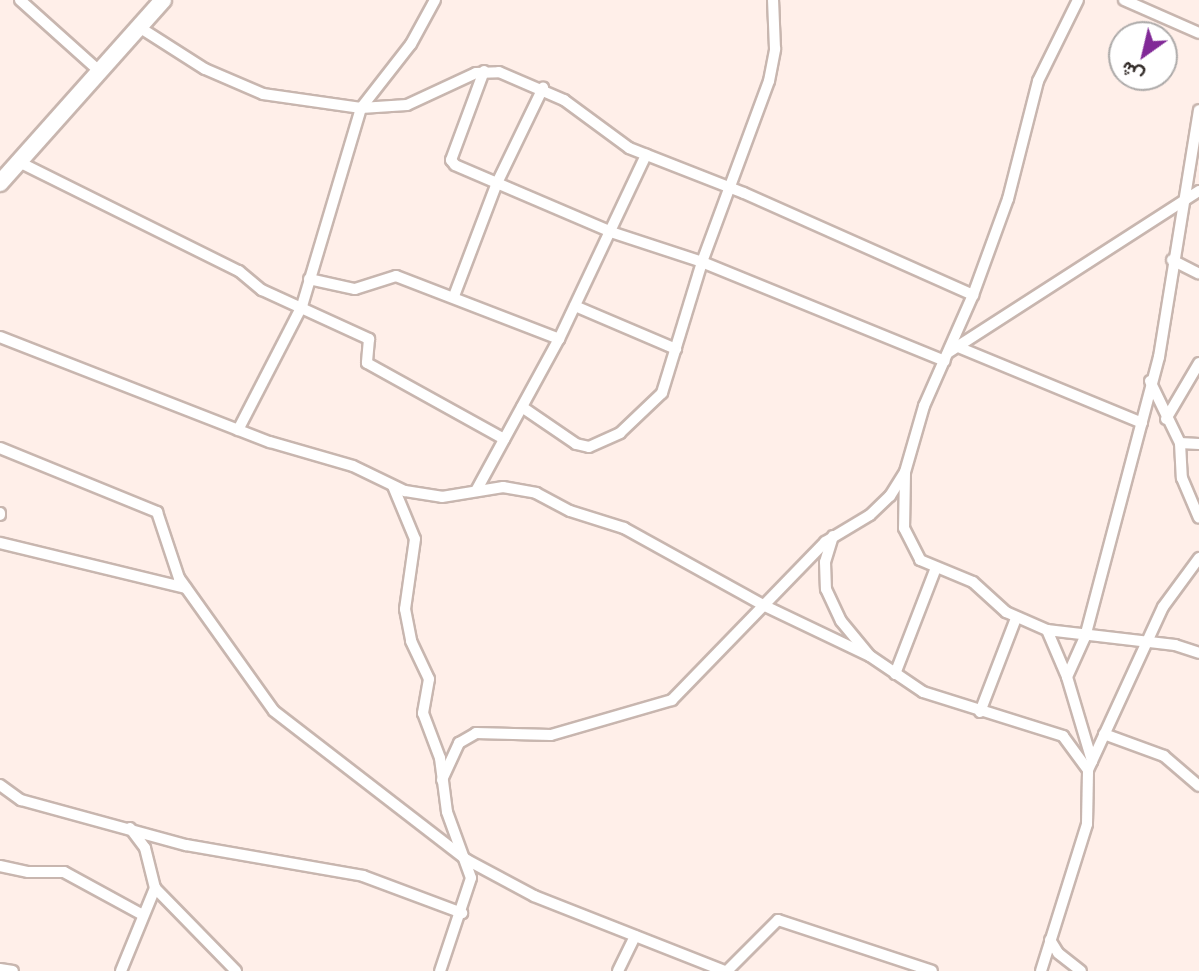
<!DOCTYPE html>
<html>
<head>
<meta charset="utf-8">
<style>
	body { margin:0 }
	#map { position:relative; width:1199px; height:971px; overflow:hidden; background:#ffefe9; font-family:Karla,Vazirmatn,sans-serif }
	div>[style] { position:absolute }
	.roads { filter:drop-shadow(2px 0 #c8b6af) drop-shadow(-2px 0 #c8b6af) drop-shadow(0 2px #c8b6af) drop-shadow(0 -2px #c8b6af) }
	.street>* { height:10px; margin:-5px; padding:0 5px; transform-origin:5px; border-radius:5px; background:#fff }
	.secondary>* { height:16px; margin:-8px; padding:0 8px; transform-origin:8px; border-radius:8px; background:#fff }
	span { translate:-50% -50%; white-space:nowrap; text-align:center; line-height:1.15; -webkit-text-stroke:7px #fff; paint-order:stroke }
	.north { position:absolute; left:1108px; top:21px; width:70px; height:70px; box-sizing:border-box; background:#fff; border:2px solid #adaaa9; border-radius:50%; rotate:214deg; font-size:19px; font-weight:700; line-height:28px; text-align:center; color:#312a27 }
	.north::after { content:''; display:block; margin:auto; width:24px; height:32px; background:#812997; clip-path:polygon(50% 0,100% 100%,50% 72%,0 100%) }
</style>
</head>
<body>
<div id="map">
	<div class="roads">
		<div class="street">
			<div style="left:20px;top:0;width:106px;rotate:41.9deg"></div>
			<div style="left:1124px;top:0;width:82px;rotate:23.7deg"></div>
			<div style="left:139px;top:27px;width:78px;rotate:32.5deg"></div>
			<div style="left:205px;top:69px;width:63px;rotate:23.3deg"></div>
			<div style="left:263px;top:94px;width:99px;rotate:8.1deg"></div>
			<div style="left:361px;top:108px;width:46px;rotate:-3.7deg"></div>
			<div style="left:407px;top:105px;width:76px;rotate:-24.9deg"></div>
			<div style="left:476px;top:73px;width:23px;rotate:-2deg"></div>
			<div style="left:499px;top:72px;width:71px;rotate:23.3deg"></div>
			<div style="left:564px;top:100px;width:81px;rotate:36.4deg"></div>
			<div style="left:629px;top:148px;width:123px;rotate:21.4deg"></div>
			<div style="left:744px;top:193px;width:251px;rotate:24deg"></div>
			<div style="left:484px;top:71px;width:95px;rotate:110.3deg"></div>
			<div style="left:451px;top:160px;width:6px;rotate:51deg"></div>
			<div style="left:455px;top:165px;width:170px;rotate:23.2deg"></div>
			<div style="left:611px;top:232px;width:96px;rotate:18.2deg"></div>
			<div style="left:702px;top:262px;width:262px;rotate:22.2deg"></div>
			<div style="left:19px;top:162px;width:246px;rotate:26.4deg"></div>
			<div style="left:239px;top:271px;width:30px;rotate:40deg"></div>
			<div style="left:262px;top:290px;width:118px;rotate:24.6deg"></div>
			<div style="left:369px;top:339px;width:24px;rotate:95deg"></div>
			<div style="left:367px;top:363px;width:157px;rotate:29deg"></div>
			<div style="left:1172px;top:260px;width:30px;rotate:27deg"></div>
			<div style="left:309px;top:279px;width:47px;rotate:12.3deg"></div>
			<div style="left:355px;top:289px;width:43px;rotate:-17.6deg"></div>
			<div style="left:396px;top:276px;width:175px;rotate:21.1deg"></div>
			<div style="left:454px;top:296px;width:121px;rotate:-69.2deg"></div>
			<div style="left:497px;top:183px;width:106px;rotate:-64.2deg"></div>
			<div style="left:575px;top:306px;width:110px;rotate:23.1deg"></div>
			<div style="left:0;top:337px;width:290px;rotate:21.3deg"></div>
			<div style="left:270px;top:442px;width:86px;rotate:16.1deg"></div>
			<div style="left:353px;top:466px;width:58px;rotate:25.7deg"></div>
			<div style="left:405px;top:491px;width:37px;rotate:9deg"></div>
			<div style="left:442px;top:497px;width:62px;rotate:-9.3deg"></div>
			<div style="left:503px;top:487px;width:34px;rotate:10deg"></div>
			<div style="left:536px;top:493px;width:38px;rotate:28deg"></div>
			<div style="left:570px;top:511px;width:57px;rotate:17.5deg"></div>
			<div style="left:624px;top:528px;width:161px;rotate:29deg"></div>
			<div style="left:765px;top:606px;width:116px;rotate:25.5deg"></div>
			<div style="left:958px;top:347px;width:199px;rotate:22.4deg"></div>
			<div style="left:949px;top:352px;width:297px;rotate:-32.8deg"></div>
			<div style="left:1150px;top:381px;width:69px;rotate:64.2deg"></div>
			<div style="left:1180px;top:443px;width:35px;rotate:87deg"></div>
			<div style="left:1182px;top:478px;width:43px;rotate:67deg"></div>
			<div style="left:522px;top:407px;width:65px;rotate:34.4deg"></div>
			<div style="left:576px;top:444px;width:13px;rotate:13deg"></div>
			<div style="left:589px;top:447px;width:34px;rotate:-24deg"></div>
			<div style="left:620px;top:433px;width:58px;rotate:-43.6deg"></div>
			<div style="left:662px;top:393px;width:137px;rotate:-73deg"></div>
			<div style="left:702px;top:262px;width:193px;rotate:-69.7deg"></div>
			<div style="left:769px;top:81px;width:33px;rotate:-79deg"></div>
			<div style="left:775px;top:49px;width:49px;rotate:-92.3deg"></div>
			<div style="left:1166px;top:419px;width:65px;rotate:-59.5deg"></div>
			<div style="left:238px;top:430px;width:140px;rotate:-62.7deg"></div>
			<div style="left:302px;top:306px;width:207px;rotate:-73.4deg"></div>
			<div style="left:361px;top:108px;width:81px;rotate:-52deg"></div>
			<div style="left:411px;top:44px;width:50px;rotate:-61.4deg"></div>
			<div style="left:1180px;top:443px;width:19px;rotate:3deg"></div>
			<div style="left:0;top:448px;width:170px;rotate:22.2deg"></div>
			<div style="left:157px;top:512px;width:70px;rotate:71.6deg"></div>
			<div style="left:179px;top:578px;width:163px;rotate:54.5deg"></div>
			<div style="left:274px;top:711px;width:244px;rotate:37.7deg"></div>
			<div style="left:467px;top:860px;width:76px;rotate:28.2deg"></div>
			<div style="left:534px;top:896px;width:204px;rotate:21.5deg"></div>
			<div style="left:905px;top:473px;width:55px;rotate:91deg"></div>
			<div style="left:904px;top:528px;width:36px;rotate:63deg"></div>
			<div style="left:920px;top:560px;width:57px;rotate:22.5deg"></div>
			<div style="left:973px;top:582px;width:45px;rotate:42.3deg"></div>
			<div style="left:1006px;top:612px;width:45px;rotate:23.7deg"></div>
			<div style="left:1047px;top:630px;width:129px;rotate:6.7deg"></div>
			<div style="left:1175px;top:645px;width:25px;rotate:18deg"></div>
			<div style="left:393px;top:486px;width:57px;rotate:67.5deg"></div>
			<div style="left:415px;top:539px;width:71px;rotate:98.1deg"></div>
			<div style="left:405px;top:609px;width:33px;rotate:79deg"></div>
			<div style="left:411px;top:641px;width:42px;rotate:64.7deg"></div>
			<div style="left:429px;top:679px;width:35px;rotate:100deg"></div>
			<div style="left:423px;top:713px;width:48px;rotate:69.3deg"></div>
			<div style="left:440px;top:758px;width:54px;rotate:82.6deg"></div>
			<div style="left:447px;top:812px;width:70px;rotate:70deg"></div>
			<div style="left:471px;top:878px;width:98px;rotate:108.4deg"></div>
			<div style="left:476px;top:491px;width:173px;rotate:-61.4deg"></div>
			<div style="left:559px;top:339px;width:204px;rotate:-64.7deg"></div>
			<div style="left:0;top:513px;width:2px;rotate:90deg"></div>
			<div style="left:833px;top:536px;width:27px;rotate:107deg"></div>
			<div style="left:825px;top:562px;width:27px;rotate:88deg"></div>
			<div style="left:826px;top:589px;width:35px;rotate:65deg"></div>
			<div style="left:841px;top:621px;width:45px;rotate:50.4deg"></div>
			<div style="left:870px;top:656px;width:64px;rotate:34.2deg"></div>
			<div style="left:923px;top:692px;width:147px;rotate:17.4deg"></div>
			<div style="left:1063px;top:736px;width:42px;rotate:53.7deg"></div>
			<div style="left:0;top:543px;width:191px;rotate:13.6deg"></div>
			<div style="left:1047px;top:630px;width:51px;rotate:66.9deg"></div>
			<div style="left:1067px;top:677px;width:88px;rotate:73.4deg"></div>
			<div style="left:895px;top:674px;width:114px;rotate:-68.9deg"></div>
			<div style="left:1067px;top:677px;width:44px;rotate:-65.8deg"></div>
			<div style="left:1085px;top:637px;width:290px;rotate:-75.2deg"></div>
			<div style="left:1159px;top:357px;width:250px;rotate:-80.8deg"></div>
			<div style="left:980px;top:712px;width:101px;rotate:-69deg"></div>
			<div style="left:1104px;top:734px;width:64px;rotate:20.1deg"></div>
			<div style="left:1164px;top:756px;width:46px;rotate:40.6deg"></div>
			<div style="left:442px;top:780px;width:41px;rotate:-65.3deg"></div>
			<div style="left:459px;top:743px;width:20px;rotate:-30deg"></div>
			<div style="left:476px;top:733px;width:75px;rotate:1.5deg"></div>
			<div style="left:551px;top:735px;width:126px;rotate:-16.1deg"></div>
			<div style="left:672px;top:700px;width:220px;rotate:-45.9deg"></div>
			<div style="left:825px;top:542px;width:52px;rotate:-31deg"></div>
			<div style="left:870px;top:515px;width:28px;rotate:-44deg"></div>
			<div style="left:890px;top:496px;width:28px;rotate:-58deg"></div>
			<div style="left:905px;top:472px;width:69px;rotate:-73.9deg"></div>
			<div style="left:924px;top:406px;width:121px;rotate:-66.2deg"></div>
			<div style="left:973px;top:295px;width:102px;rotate:-70deg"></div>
			<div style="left:1008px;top:199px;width:122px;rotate:-75.7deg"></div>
			<div style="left:1038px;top:81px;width:90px;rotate:-63.7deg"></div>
			<div style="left:0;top:785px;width:26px;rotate:36deg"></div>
			<div style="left:21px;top:800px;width:171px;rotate:15.3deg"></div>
			<div style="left:186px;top:845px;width:180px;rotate:9.9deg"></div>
			<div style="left:363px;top:876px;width:106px;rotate:20.5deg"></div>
			<div style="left:130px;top:828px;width:25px;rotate:53deg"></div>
			<div style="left:145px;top:848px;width:41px;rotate:76deg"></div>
			<div style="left:155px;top:888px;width:116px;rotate:45.7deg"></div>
			<div style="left:0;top:866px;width:29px;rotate:12deg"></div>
			<div style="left:28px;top:872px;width:36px"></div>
			<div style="left:64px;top:872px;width:88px;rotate:28.6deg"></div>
			<div style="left:1050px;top:940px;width:15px;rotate:58deg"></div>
			<div style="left:1058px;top:953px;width:29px;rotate:38deg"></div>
			<div style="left:0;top:969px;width:13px;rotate:9deg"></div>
			<div style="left:121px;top:971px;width:90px;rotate:-67.7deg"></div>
			<div style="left:618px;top:971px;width:39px;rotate:-64deg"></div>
			<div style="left:727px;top:971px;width:72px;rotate:-45deg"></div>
			<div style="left:778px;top:920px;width:162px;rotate:18.3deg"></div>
			<div style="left:1041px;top:971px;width:154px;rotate:-72.6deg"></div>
			<div style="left:1087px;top:824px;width:54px;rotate:-88.9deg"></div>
			<div style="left:1088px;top:770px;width:179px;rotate:-65.3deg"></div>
			<div style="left:1163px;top:607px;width:61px;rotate:-53.7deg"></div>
		</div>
		<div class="secondary">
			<div style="left:0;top:183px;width:245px;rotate:-48.3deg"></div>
		</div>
	</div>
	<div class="north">ش</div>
</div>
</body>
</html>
